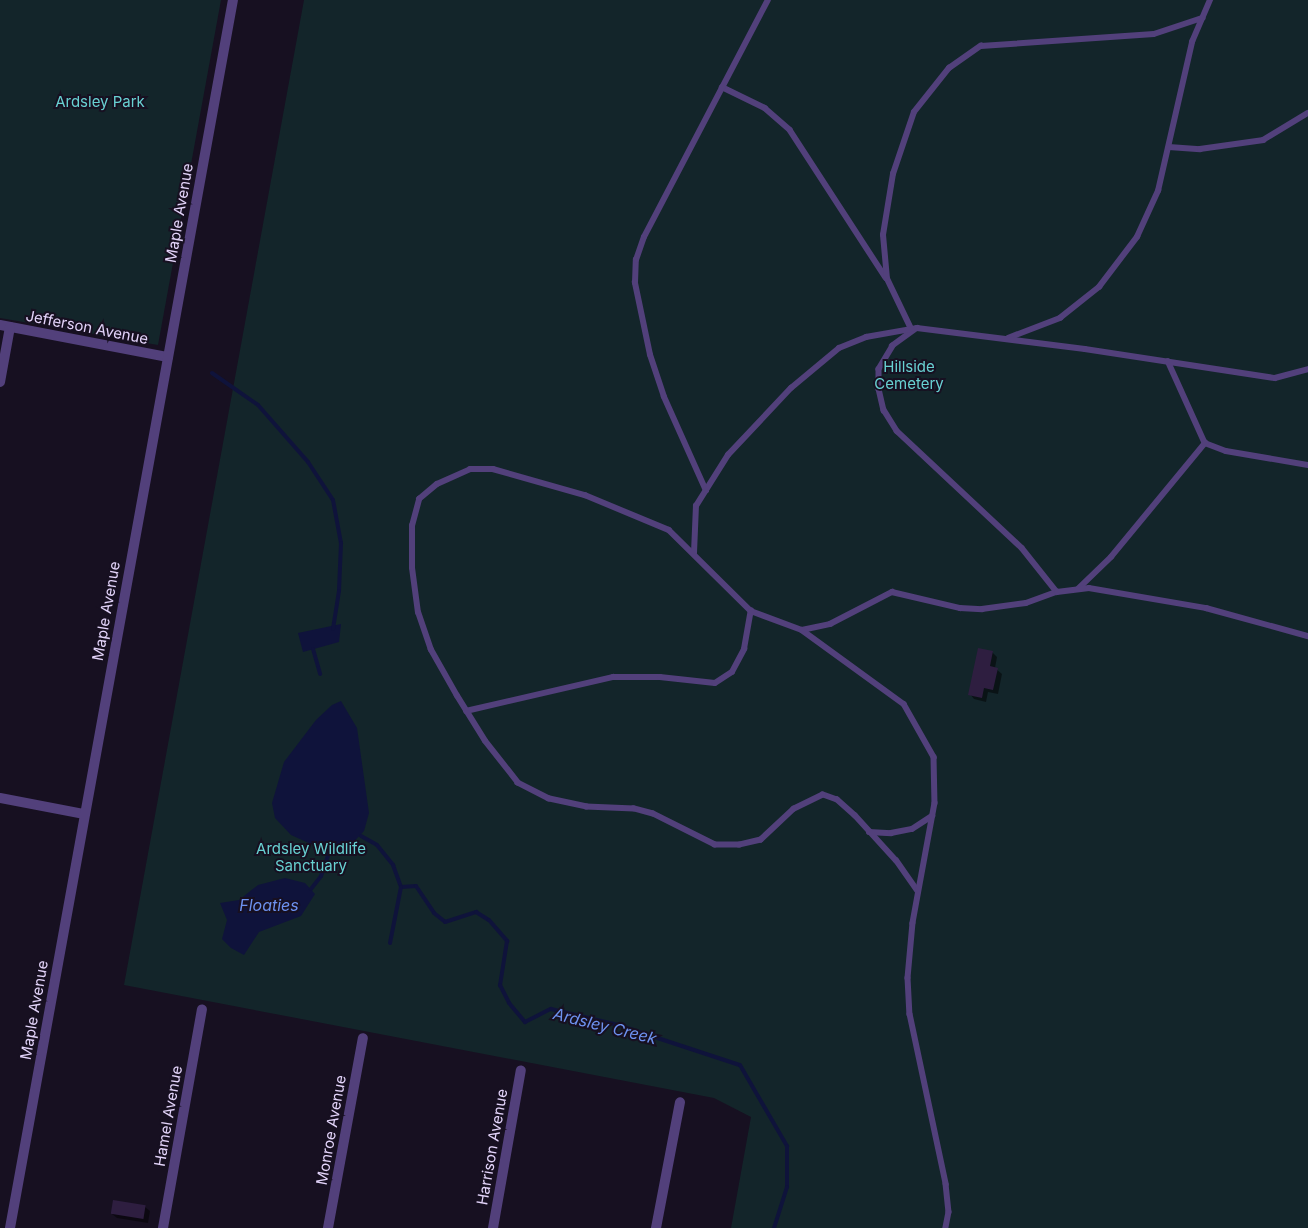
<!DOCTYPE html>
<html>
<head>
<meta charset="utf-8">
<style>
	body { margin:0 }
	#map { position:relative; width:1308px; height:1228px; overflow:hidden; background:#171021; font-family:Inter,sans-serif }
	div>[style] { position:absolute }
	.green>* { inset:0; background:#13252a }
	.water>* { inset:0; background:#0f133b }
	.shadow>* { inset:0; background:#0007 }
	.stream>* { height:4px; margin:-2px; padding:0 2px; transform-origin:2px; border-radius:2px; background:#0f133b }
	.building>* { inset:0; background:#2e1e40; transform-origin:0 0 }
	.service>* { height:5.5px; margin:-2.75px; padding:0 2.75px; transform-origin:2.75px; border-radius:2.75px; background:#52407b }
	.minor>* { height:10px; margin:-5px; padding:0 5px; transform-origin:5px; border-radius:5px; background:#52407b }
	span { translate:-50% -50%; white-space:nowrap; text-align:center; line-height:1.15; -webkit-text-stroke:4px #171021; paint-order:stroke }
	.park-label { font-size:15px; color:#68d1d2 }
	.street-label { font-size:15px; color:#e3d4fa }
	.water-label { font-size:16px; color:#6d91ef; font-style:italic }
</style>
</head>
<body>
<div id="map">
	<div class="green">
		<div style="clip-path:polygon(0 0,221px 0,158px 345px,0 318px)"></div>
		<div style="clip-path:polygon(304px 0,1308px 0,1308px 1228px,731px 1228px,751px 1117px,714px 1098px,124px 985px)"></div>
	</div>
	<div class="water">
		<div style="clip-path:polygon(341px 624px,339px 642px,303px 652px,298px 633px)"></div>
		<div style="clip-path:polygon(341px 701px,357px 728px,369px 813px,364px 831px,345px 851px,311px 844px,291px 835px,275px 818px,272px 803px,284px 762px,316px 720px,332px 705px)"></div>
		<div style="clip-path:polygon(285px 878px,305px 883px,315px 894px,301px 916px,259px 932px,244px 955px,231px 948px,222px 939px,227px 920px,220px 903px,239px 900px,258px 885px)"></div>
	</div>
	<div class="shadow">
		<div style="clip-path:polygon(992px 652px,997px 657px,995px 668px,1002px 674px,998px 694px,988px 692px,986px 702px,974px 699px,970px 694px)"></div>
		<div style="clip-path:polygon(145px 1207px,150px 1211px,148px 1223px,117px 1218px,112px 1214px)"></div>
	</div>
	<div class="stream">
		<div style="left:212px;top:373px;width:56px;rotate:34.8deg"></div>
		<div style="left:258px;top:405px;width:76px;rotate:48.7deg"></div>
		<div style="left:308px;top:462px;width:45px;rotate:56.7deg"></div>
		<div style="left:333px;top:500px;width:44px;rotate:79.5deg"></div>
		<div style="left:341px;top:543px;width:48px;rotate:92.4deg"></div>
		<div style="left:339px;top:591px;width:38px;rotate:99deg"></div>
		<div style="left:313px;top:649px;width:26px;rotate:74deg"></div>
		<div style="left:361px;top:836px;width:18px;rotate:29deg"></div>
		<div style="left:377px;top:845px;width:26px;rotate:51deg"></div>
		<div style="left:393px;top:865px;width:23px;rotate:70deg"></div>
		<div style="left:401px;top:887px;width:15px;rotate:-4deg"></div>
		<div style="left:416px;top:886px;width:32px;rotate:56deg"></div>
		<div style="left:434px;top:913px;width:14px;rotate:39deg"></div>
		<div style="left:445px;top:922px;width:33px;rotate:-18deg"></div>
		<div style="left:476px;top:912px;width:15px;rotate:32deg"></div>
		<div style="left:489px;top:920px;width:28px;rotate:49deg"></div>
		<div style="left:507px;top:941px;width:45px;rotate:99deg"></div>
		<div style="left:500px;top:985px;width:20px;rotate:63deg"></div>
		<div style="left:509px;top:1003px;width:25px;rotate:50deg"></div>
		<div style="left:525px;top:1022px;width:29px;rotate:-27deg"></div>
		<div style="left:551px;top:1009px;width:69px;rotate:13.4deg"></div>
		<div style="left:618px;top:1025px;width:128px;rotate:18.2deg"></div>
		<div style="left:740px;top:1065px;width:94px;rotate:59.9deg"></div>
		<div style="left:787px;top:1146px;width:41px;rotate:90deg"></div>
		<div style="left:787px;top:1187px;width:43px;rotate:107.6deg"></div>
		<div style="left:311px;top:889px;width:16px;rotate:-52deg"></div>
		<div style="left:321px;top:876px;width:31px;rotate:-71deg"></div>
		<div style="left:390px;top:943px;width:57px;rotate:-78.9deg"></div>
	</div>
	<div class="building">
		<div style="clip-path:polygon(978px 648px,993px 651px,990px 666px,998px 668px,993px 690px,984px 688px,982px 698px,968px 695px)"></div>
		<div style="left:113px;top:1200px;width:33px;height:14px;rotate:9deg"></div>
	</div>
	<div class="service">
		<div style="left:722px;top:87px;width:48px;rotate:26deg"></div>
		<div style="left:765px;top:108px;width:33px;rotate:41deg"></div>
		<div style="left:790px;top:130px;width:176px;rotate:57deg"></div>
		<div style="left:1169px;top:147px;width:31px;rotate:4deg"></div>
		<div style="left:1200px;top:149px;width:64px;rotate:-8.1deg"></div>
		<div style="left:1263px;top:140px;width:52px;rotate:-31deg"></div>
		<div style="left:911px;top:329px;width:55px;rotate:-115.6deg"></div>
		<div style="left:887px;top:279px;width:44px;rotate:-95.2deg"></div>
		<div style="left:883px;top:235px;width:62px;rotate:-80.7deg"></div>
		<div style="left:893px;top:174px;width:65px;rotate:-71.3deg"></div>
		<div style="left:914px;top:112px;width:56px;rotate:-51.5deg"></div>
		<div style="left:949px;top:68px;width:39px;rotate:-35deg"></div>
		<div style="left:981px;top:46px;width:173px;rotate:-4deg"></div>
		<div style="left:1154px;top:34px;width:51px;rotate:-18.4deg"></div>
		<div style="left:916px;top:329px;width:29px;rotate:144deg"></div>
		<div style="left:893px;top:346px;width:27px;rotate:121deg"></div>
		<div style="left:879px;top:369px;width:20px;rotate:90deg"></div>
		<div style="left:879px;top:389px;width:22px;rotate:77deg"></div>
		<div style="left:884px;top:410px;width:25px;rotate:58deg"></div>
		<div style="left:897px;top:431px;width:171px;rotate:43.1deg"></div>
		<div style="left:1022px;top:548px;width:56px;rotate:51.5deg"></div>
		<div style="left:1008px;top:338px;width:56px;rotate:-21deg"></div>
		<div style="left:1060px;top:318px;width:50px;rotate:-38.5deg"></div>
		<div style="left:1099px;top:287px;width:63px;rotate:-52.8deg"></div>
		<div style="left:1137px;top:237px;width:51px;rotate:-65.5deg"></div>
		<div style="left:1158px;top:191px;width:153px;rotate:-77.1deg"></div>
		<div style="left:1192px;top:42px;width:46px;rotate:-66.8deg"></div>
		<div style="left:1168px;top:361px;width:90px;rotate:65.7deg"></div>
		<div style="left:1205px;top:443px;width:22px;rotate:21deg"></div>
		<div style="left:1226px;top:451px;width:83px;rotate:9.7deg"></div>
		<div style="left:706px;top:491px;width:103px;rotate:-114.1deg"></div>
		<div style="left:664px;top:397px;width:44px;rotate:-108.4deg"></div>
		<div style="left:650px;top:355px;width:74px;rotate:-101.8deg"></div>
		<div style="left:635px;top:283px;width:23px;rotate:-88deg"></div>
		<div style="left:636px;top:260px;width:24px;rotate:-71deg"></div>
		<div style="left:644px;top:237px;width:267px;rotate:-62.4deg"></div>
		<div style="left:694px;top:553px;width:47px;rotate:-87.6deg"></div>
		<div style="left:696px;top:506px;width:60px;rotate:-57.9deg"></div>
		<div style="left:728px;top:455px;width:92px;rotate:-46.8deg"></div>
		<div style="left:791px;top:388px;width:62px;rotate:-39.8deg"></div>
		<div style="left:839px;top:348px;width:29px;rotate:-22deg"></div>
		<div style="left:866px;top:337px;width:52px;rotate:-10deg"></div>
		<div style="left:917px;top:328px;width:169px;rotate:7.1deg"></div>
		<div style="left:1085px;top:349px;width:192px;rotate:8.7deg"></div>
		<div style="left:1275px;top:378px;width:34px;rotate:-15deg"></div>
		<div style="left:1078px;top:589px;width:46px;rotate:-44.1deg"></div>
		<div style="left:1111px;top:557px;width:148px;rotate:-50.5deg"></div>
		<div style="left:802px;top:630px;width:29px;rotate:-12deg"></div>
		<div style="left:830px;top:624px;width:70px;rotate:-27.3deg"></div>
		<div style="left:892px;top:592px;width:70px;rotate:13.2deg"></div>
		<div style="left:960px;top:608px;width:22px;rotate:3deg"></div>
		<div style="left:982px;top:609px;width:44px;rotate:-7.8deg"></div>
		<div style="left:1026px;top:603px;width:33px;rotate:-20deg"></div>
		<div style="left:1057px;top:592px;width:32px;rotate:-7deg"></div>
		<div style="left:1089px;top:588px;width:119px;rotate:9.7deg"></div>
		<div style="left:1206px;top:608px;width:106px;rotate:15.4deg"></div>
		<div style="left:466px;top:711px;width:151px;rotate:-13deg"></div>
		<div style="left:613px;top:677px;width:47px"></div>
		<div style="left:660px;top:677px;width:55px;rotate:6.2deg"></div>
		<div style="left:715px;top:683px;width:20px;rotate:-33deg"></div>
		<div style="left:732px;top:672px;width:26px;rotate:-62deg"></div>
		<div style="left:744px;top:649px;width:39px;rotate:-80deg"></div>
		<div style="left:869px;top:832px;width:22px;rotate:3deg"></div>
		<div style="left:891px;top:833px;width:21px;rotate:-11deg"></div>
		<div style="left:912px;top:829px;width:24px;rotate:-33deg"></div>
		<div style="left:918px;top:892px;width:38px;rotate:-125deg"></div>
		<div style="left:896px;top:861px;width:61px;rotate:-132.3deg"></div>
		<div style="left:855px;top:816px;width:24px;rotate:-138deg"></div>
		<div style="left:837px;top:800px;width:15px;rotate:-160deg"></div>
		<div style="left:823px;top:795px;width:32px;rotate:154deg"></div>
		<div style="left:794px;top:809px;width:45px;rotate:136.8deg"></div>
		<div style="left:761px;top:840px;width:22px;rotate:167deg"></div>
		<div style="left:740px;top:845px;width:25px;rotate:180deg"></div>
		<div style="left:715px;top:845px;width:69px;rotate:-153.4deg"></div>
		<div style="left:653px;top:814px;width:20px;rotate:-165deg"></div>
		<div style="left:634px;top:809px;width:47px;rotate:-177.6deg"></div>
		<div style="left:587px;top:807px;width:39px;rotate:-168deg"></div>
		<div style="left:549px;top:799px;width:35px;rotate:-153deg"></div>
		<div style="left:518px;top:783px;width:53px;rotate:-128.2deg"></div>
		<div style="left:485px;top:741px;width:53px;rotate:-121.9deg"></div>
		<div style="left:457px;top:696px;width:53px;rotate:-119.5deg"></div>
		<div style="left:431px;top:650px;width:39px;rotate:-109deg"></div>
		<div style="left:418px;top:613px;width:45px;rotate:-97.6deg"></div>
		<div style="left:412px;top:568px;width:42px;rotate:-90deg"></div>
		<div style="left:412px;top:526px;width:28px;rotate:-75deg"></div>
		<div style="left:419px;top:499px;width:23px;rotate:-40deg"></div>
		<div style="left:437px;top:484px;width:36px;rotate:-24deg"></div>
		<div style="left:470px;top:469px;width:23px"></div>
		<div style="left:493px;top:469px;width:96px;rotate:15.8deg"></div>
		<div style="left:585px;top:495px;width:91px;rotate:22.6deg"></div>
		<div style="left:669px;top:530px;width:115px;rotate:44.6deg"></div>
		<div style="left:751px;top:611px;width:54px;rotate:20.4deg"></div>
		<div style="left:802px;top:630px;width:126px;rotate:36deg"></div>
		<div style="left:904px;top:704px;width:61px;rotate:60.5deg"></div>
		<div style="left:934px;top:757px;width:46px;rotate:88.8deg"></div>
		<div style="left:935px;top:803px;width:122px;rotate:100.4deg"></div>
		<div style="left:913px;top:923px;width:55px;rotate:95.2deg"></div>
		<div style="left:908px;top:978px;width:36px;rotate:87deg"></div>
		<div style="left:910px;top:1014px;width:174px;rotate:78deg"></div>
		<div style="left:946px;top:1184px;width:28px;rotate:84deg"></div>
		<div style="left:949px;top:1212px;width:16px;rotate:101deg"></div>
	</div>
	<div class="minor">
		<div style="left:0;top:325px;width:171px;rotate:10.8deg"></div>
		<div style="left:0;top:382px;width:56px;rotate:-79.7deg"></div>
		<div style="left:0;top:798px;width:86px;rotate:10.8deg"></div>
		<div style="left:10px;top:1228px;width:1248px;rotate:-79.71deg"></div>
		<div style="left:163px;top:1228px;width:222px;rotate:-79.9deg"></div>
		<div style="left:328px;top:1228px;width:193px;rotate:-79.6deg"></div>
		<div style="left:493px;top:1228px;width:160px;rotate:-80deg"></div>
		<div style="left:656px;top:1228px;width:128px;rotate:-79.2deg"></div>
	</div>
	<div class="park-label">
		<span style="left:100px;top:102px">Ardsley Park</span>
		<span style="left:909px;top:375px">Hillside<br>Cemetery</span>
		<span style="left:311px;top:857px">Ardsley Wildlife<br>Sanctuary</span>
	</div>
	<div class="street-label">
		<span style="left:179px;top:213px;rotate:-80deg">Maple Avenue</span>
		<span style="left:87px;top:327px;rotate:11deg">Jefferson Avenue</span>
		<span style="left:106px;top:611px;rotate:-80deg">Maple Avenue</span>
		<span style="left:34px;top:1010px;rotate:-80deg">Maple Avenue</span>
		<span style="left:168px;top:1116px;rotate:-80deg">Hamel Avenue</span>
		<span style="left:331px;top:1130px;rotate:-80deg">Monroe Avenue</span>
		<span style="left:492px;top:1147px;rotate:-80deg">Harrison Avenue</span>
	</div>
	<div class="water-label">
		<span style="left:269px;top:905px">Floaties</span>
		<span style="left:605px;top:1026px;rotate:14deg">Ardsley Creek</span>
	</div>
</div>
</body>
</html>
